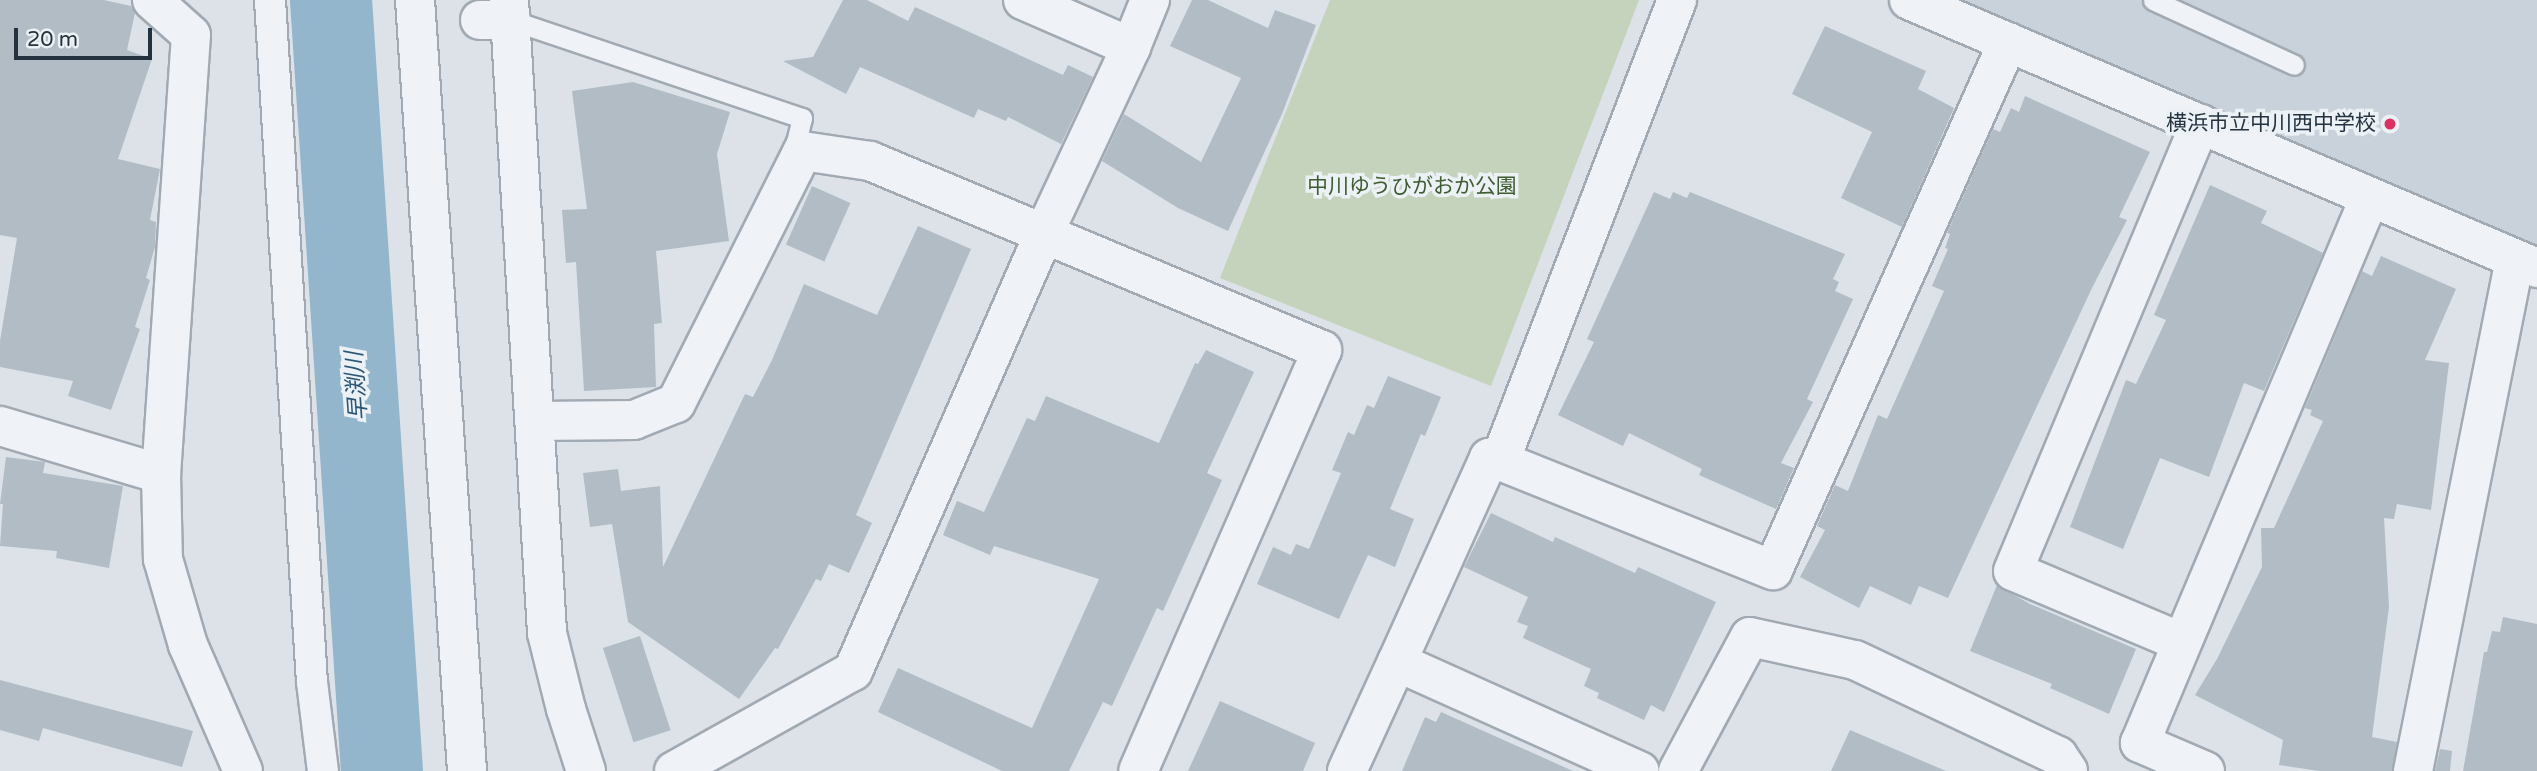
<!DOCTYPE html>
<html>
<head>
<meta charset="utf-8">
<style>
	body { margin:0 }
	#map { position:relative; width:2537px; height:771px; overflow:hidden; background:#dce2e8; font-family:"Varela Round","Noto Sans JP",sans-serif }
	div>[style] { position:absolute }
	.built>* { inset:0; background:#c9d2da }
	.green>* { inset:0; background:#c5d2bc }
	.river>* { height:82px; margin:-41px; padding:0 41px; transform-origin:41px; border-radius:41px; background:#93b6cc }
	.building>* { inset:0; background:#b2bcc5; transform-origin:0 0 }
	.roads { filter:drop-shadow(2px 0 #a1aab2) drop-shadow(-2px 0 #a1aab2) drop-shadow(0 2px #a1aab2) drop-shadow(0 -2px #a1aab2) }
	.service>* { height:19px; margin:-9.5px; padding:0 9.5px; transform-origin:9.5px; border-radius:9.5px; background:#eff2f6 }
	.pedestrian>* { height:30px; margin:-15px; padding:0 15px; transform-origin:15px; border-radius:15px; background:#eff2f6 }
	.minor>* { height:38px; margin:-19px; padding:0 19px; transform-origin:19px; border-radius:19px; background:#eff2f6 }
	.tertiary>* { height:38px; margin:-19px; padding:0 19px; transform-origin:19px; border-radius:19px; background:#eff2f6 }
	.dots>* { width:19px; height:19px; translate:-50% -50%; box-sizing:border-box; border:4px solid #ebf1f5; border-radius:50% }
	span { translate:-50% -50%; white-space:nowrap; text-align:center; line-height:1.15; -webkit-text-stroke:7px #ebf1f5; paint-order:stroke }
	.poi-label { font-size:21px; color:#24323f }
	.right { translate:-100% -50%; text-align:right }
	.park-label { font-size:21px; color:#3f5c30 }
	.water-label { font-size:23px; color:#2b5777; font-style:italic }
	.scale { position:absolute; left:14px; top:28px; width:138px; height:32px; box-sizing:border-box; border:4px solid #24323f; border-top:0; padding-left:9px; font-size:21px; line-height:24px; white-space:nowrap; color:#24323f; -webkit-text-stroke:5px #ebf1f5; paint-order:stroke }
</style>
</head>
<body>
<div id="map">
	<div class="built">
		<div style="clip-path:polygon(1948px 0,2537px 0,2537px 248px)"></div>
	</div>
	<div class="green">
		<div style="clip-path:polygon(1330px 0,1639px 0,1491px 386px,1220px 278px)"></div>
	</div>
	<div class="river">
		<div style="left:331px;top:0;width:773px;rotate:86.22deg"></div>
	</div>
	<div class="building">
		<div style="clip-path:polygon(0 0,104px 0,131px 6px,135px 13px,127px 50px,152px 59px,118px 159px,160px 169px,150px 220px,156px 222px,155px 247px,146px 278px,150px 280px,135px 327px,140px 329px,111px 410px,68px 396px,73px 381px,0 367px,0 341px,17px 238px,0 235px)"></div>
		<div style="clip-path:polygon(843px 0,867px 0,908px 21px,915px 7px,1063px 75px,1068px 65px,1093px 77px,1061px 144px,1008px 117px,1006px 121px,978px 109px,974px 118px,860px 67px,846px 94px,783px 61px,813px 57px)"></div>
		<div style="clip-path:polygon(1192px 0,1208px 0,1268px 28px,1275px 10px,1316px 25px,1282px 114px,1228px 231px,1178px 208px,1102px 161px,1124px 114px,1201px 162px,1241px 78px,1170px 46px)"></div>
		<div style="clip-path:polygon(1825px 26px,1926px 71px,1918px 89px,1954px 108px,1902px 227px,1841px 198px,1872px 132px,1792px 94px)"></div>
		<div style="clip-path:polygon(633px 82px,730px 112px,717px 154px,729px 241px,656px 251px,662px 323px,654px 324px,656px 387px,584px 391px,576px 262px,566px 263px,562px 210px,587px 209px,572px 91px)"></div>
		<div style="clip-path:polygon(2025px 96px,2150px 152px,2119px 217px,2127px 220px,2091px 290px,1948px 598px,1919px 586px,1911px 605px,1870px 586px,1859px 608px,1800px 577px,1825px 530px,1817px 526px,1835px 485px,1848px 491px,1878px 415px,1887px 419px,1944px 291px,1932px 286px,1948px 249px,1945px 248px,1950px 234px,1947px 233px,1993px 129px,2000px 132px,2011px 108px,2019px 112px)"></div>
		<div style="clip-path:polygon(2210px 185px,2267px 211px,2261px 223px,2323px 253px,2264px 391px,2244px 383px,2209px 477px,2160px 458px,2123px 549px,2070px 527px,2126px 380px,2136px 384px,2166px 320px,2154px 315px)"></div>
		<div style="left:812px;top:186px;width:42px;height:64px;rotate:24deg"></div>
		<div style="clip-path:polygon(1654px 192px,1670px 199px,1673px 192px,1687px 198px,1690px 192px,1845px 254px,1833px 279px,1839px 282px,1835px 291px,1853px 299px,1807px 399px,1813px 402px,1781px 463px,1794px 468px,1776px 509px,1699px 475px,1702px 469px,1629px 433px,1623px 446px,1558px 415px,1594px 342px,1587px 339px)"></div>
		<div style="clip-path:polygon(918px 226px,971px 249px,856px 515px,872px 523px,849px 573px,829px 564px,821px 581px,816px 579px,778px 649px,775px 648px,739px 699px,628px 622px,612px 524px,590px 527px,583px 473px,618px 469px,621px 491px,660px 486px,663px 567px,745px 394px,753px 397px,772px 360px,804px 284px,877px 315px)"></div>
		<div style="clip-path:polygon(2381px 256px,2456px 289px,2425px 360px,2449px 363px,2431px 510px,2397px 504px,2394px 519px,2384px 518px,2389px 607px,2372px 737px,2397px 742px,2392px 771px,2319px 771px,2279px 765px,2283px 740px,2195px 695px,2217px 659px,2262px 567px,2261px 528px,2274px 528px,2323px 421px,2310px 415px,2312px 410px,2305px 408px,2362px 271px,2372px 276px)"></div>
		<div style="clip-path:polygon(1206px 350px,1254px 372px,1207px 473px,1222px 480px,1163px 611px,1157px 608px,1112px 706px,1103px 702px,1069px 771px,1002px 771px,878px 712px,898px 668px,1032px 728px,1099px 579px,994px 546px,990px 555px,943px 535px,957px 501px,984px 512px,1027px 418px,1035px 421px,1046px 396px,1159px 443px,1195px 363px,1198px 364px)"></div>
		<div style="clip-path:polygon(1388px 376px,1441px 397px,1425px 436px,1421px 434px,1390px 509px,1414px 519px,1395px 567px,1368px 555px,1339px 619px,1257px 584px,1273px 547px,1291px 555px,1296px 544px,1309px 549px,1341px 473px,1332px 470px,1348px 432px,1354px 435px,1367px 405px,1374px 408px)"></div>
		<div style="clip-path:polygon(6px 457px,45px 462px,43px 473px,123px 486px,109px 568px,56px 558px,57px 551px,0 546px,3px 504px,0 504px)"></div>
		<div style="clip-path:polygon(1491px 513px,1553px 542px,1555px 537px,1635px 573px,1638px 567px,1716px 602px,1664px 712px,1651px 705px,1644px 720px,1597px 698px,1599px 693px,1584px 686px,1591px 669px,1523px 638px,1528px 626px,1517px 622px,1528px 597px,1464px 567px)"></div>
		<div style="clip-path:polygon(1997px 585px,2030px 604px,2136px 649px,2109px 714px,2050px 688px,2052px 684px,1970px 651px)"></div>
		<div style="clip-path:polygon(2503px 617px,2537px 624px,2537px 771px,2463px 771px,2484px 652px,2487px 652px,2492px 631px,2500px 632px)"></div>
		<div style="left:640px;top:636px;width:99px;height:39px;rotate:72deg"></div>
		<div style="clip-path:polygon(0 680px,193px 731px,182px 767px,43px 728px,39px 741px,0 730px)"></div>
		<div style="clip-path:polygon(1220px 701px,1315px 743px,1303px 771px,1188px 771px)"></div>
		<div style="clip-path:polygon(1441px 712px,1573px 771px,1402px 771px,1425px 717px,1436px 722px)"></div>
		<div style="clip-path:polygon(1850px 730px,1946px 771px,1831px 771px)"></div>
		<div style="clip-path:polygon(2440px 749px,2452px 751px,2450px 771px,2435px 771px)"></div>
	</div>
	<div class="roads">
		<div class="service">
			<div style="left:2153px;top:0;width:155px;rotate:24.7deg"></div>
			<div style="left:511px;top:20px;width:307px;rotate:18.6deg"></div>
			<div style="left:802px;top:118px;width:25px;rotate:104deg"></div>
			<div style="left:796px;top:142px;width:11px;rotate:52deg"></div>
		</div>
		<div class="pedestrian">
			<div style="left:270px;top:0;width:683px;rotate:86.48deg"></div>
			<div style="left:312px;top:682px;width:90px;rotate:83deg"></div>
		</div>
		<div class="minor">
			<div style="left:152px;top:0;width:52px;rotate:41.9deg"></div>
			<div style="left:191px;top:35px;width:440px;rotate:93.9deg"></div>
			<div style="left:415px;top:0;width:773px;rotate:86.14deg"></div>
			<div style="left:1023px;top:0;width:118px;rotate:23.5deg"></div>
			<div style="left:1131px;top:47px;width:51px;rotate:-68deg"></div>
			<div style="left:1677px;top:0;width:494px;rotate:111deg"></div>
			<div style="left:1500px;top:461px;width:294px;rotate:21.8deg"></div>
			<div style="left:1773px;top:570px;width:578px;rotate:-66.01deg"></div>
			<div style="left:1909px;top:0;width:683px;rotate:23.11deg"></div>
			<div style="left:480px;top:20px;width:31px"></div>
			<div style="left:537px;top:421px;width:97px;rotate:-0.6deg"></div>
			<div style="left:634px;top:420px;width:45px;rotate:-22deg"></div>
			<div style="left:676px;top:403px;width:282px;rotate:-63.3deg"></div>
			<div style="left:803px;top:151px;width:68px;rotate:8.5deg"></div>
			<div style="left:870px;top:161px;width:490px;rotate:22.7deg"></div>
			<div style="left:1322px;top:350px;width:459px;rotate:113.6deg"></div>
			<div style="left:0;top:426px;width:168px;rotate:16.6deg"></div>
			<div style="left:161px;top:474px;width:85px;rotate:88.7deg"></div>
			<div style="left:163px;top:559px;width:90px;rotate:73.8deg"></div>
			<div style="left:188px;top:645px;width:137px;rotate:66.4deg"></div>
			<div style="left:2181px;top:642px;width:182px;rotate:-157.1deg"></div>
			<div style="left:2013px;top:571px;width:485px;rotate:-67.3deg"></div>
			<div style="left:1397px;top:662px;width:224px;rotate:-65.7deg"></div>
			<div style="left:1489px;top:458px;width:11px;rotate:15deg"></div>
			<div style="left:674px;top:771px;width:205px;rotate:-29.2deg"></div>
			<div style="left:853px;top:671px;width:478px;rotate:-66.4deg"></div>
			<div style="left:1044px;top:233px;width:205px;rotate:-64.9deg"></div>
			<div style="left:1347px;top:771px;width:120px;rotate:-65.4deg"></div>
			<div style="left:1397px;top:662px;width:266px;rotate:24.2deg"></div>
			<div style="left:1678px;top:771px;width:152px;rotate:-61.8deg"></div>
			<div style="left:1750px;top:637px;width:107px;rotate:12.4deg"></div>
			<div style="left:1855px;top:660px;width:225px;rotate:25.3deg"></div>
			<div style="left:2058px;top:756px;width:18px;rotate:56deg"></div>
			<div style="left:2205px;top:771px;width:71px;rotate:-156.7deg"></div>
			<div style="left:2140px;top:743px;width:592px;rotate:-67.16deg"></div>
			<div style="left:2413px;top:771px;width:522px;rotate:-78.73deg"></div>
		</div>
		<div class="tertiary">
			<div style="left:509px;top:0;width:634px;rotate:86.56deg"></div>
			<div style="left:547px;top:633px;width:78px;rotate:76deg"></div>
			<div style="left:566px;top:709px;width:65px;rotate:72.1deg"></div>
		</div>
	</div>
	<div class="dots">
		<div style="left:2390px;top:124px;background:#db3264"></div>
	</div>
	<div class="poi-label">
		<span class="right" style="left:2376px;top:124px">横浜市立中川西中学校</span>
	</div>
	<div class="park-label">
		<span style="left:1412px;top:187px">中川ゆうひがおか公園</span>
	</div>
	<div class="water-label">
		<span style="left:357px;top:386px;rotate:-94deg">早渕川</span>
	</div>
	<div class="scale">20 m</div>
</div>
</body>
</html>
